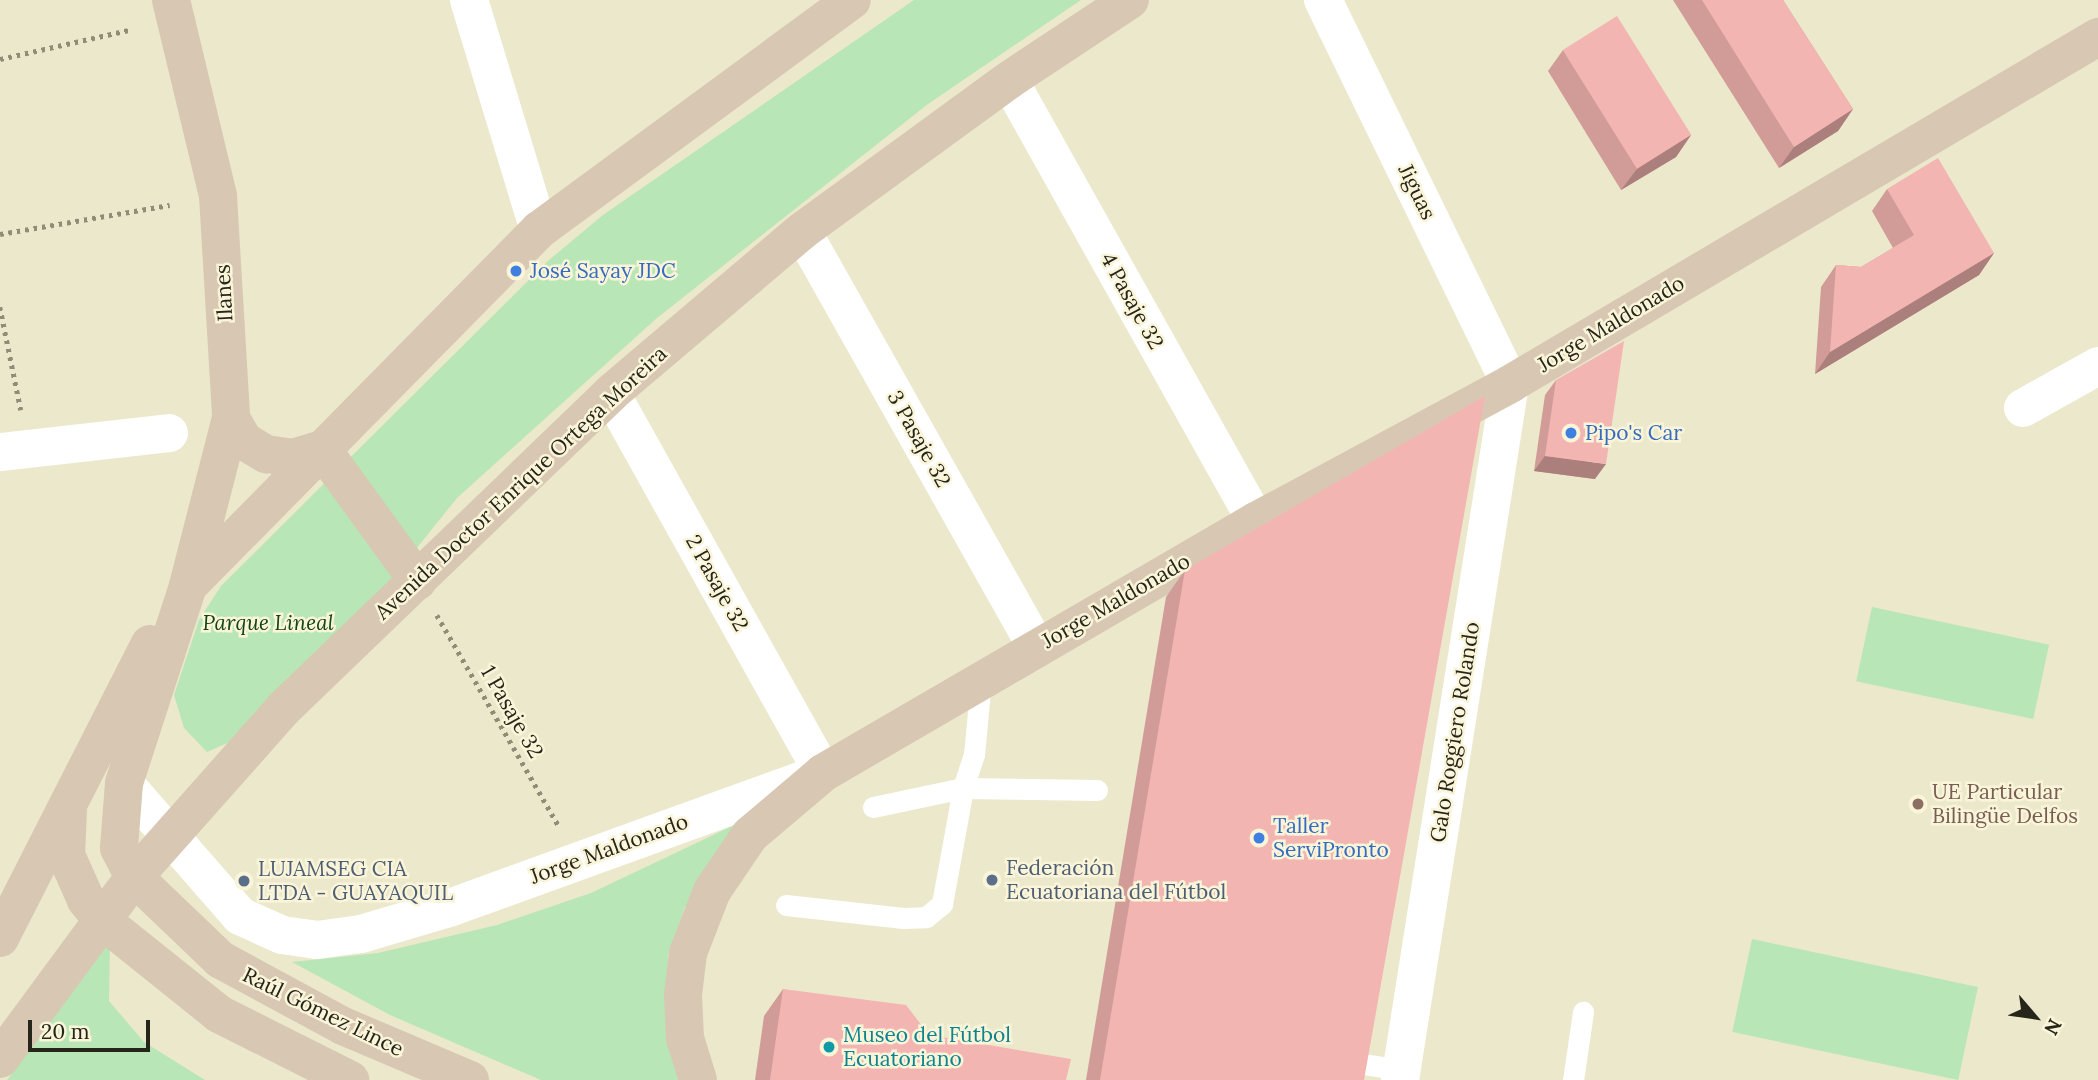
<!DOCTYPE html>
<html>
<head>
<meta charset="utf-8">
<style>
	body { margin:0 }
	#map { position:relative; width:2098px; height:1080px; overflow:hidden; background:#ece8cc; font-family:Lora,serif }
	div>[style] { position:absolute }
	.green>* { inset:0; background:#b8e6b7; transform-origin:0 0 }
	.path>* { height:4.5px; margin-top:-2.25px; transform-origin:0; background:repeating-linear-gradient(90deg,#8f8c78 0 3.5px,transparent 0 8.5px) }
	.lane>* { height:21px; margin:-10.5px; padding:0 10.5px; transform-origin:10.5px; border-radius:10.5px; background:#fff }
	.street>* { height:38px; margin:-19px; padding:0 19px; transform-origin:19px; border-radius:19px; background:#fff }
	.secondary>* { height:38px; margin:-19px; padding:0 19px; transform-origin:19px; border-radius:19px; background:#d8c8b3 }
	.wall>* { inset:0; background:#d19c98 }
	.shaded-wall>* { inset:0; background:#aa7f7c }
	.building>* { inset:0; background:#f3b5b1; transform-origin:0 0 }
	.dots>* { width:19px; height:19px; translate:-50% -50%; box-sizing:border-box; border:4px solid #faf5d9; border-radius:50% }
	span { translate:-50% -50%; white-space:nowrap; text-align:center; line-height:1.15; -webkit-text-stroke:5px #faf5d9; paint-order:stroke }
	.street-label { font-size:21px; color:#26251a }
	.shop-label { font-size:21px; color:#366cbe }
	.left { translate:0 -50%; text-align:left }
	.park-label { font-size:21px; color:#144517; font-style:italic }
	.education-label { font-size:21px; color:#785e54 }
	.service-label { font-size:21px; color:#4e5e75 }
	.culture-label { font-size:21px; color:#0d838f }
	.north { position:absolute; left:2000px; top:982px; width:70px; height:70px; -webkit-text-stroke:5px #faf5d9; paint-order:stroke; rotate:119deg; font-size:19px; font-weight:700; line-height:28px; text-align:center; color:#26251a }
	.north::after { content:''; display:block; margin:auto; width:24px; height:32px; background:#26251a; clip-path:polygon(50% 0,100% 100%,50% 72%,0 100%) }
	.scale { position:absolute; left:28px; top:1020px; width:122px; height:32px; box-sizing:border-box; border:4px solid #26251a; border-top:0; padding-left:9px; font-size:21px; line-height:24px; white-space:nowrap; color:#26251a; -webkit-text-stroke:5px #faf5d9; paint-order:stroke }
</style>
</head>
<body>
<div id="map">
	<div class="green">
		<div style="clip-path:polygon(914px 0,1081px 0,928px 104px,657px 318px,457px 498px,375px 600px,245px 735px,207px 752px,184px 728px,174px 695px,199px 620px,221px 586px,549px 260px,603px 215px)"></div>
		<div style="left:1872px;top:607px;width:181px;height:76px;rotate:12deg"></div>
		<div style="clip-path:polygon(749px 818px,685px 907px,668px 955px,666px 1025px,683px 1080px,541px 1080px,390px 1015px,292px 962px,378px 953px,497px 925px,591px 893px)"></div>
		<div style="left:1752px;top:939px;width:231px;height:95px;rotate:12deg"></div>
		<div style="clip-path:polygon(110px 941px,109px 1001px,144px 1042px,205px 1080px,7px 1080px)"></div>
	</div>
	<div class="path">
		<div style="left:0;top:59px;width:132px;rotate:-12.7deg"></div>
		<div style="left:0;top:234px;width:172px;rotate:-9.7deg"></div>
		<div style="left:0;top:307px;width:105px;rotate:78.5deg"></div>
		<div style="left:437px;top:615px;width:244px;rotate:60deg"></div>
	</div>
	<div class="lane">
		<div style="left:873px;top:807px;width:92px;rotate:-11.9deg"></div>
		<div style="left:963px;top:788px;width:134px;rotate:0.9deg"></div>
		<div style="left:786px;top:905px;width:118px;rotate:6.3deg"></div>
		<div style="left:903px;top:918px;width:23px;rotate:-2deg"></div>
		<div style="left:926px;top:917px;width:21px;rotate:-39deg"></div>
		<div style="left:942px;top:904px;width:118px;rotate:-79.7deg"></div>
		<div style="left:963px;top:788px;width:35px;rotate:-72deg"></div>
		<div style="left:974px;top:755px;width:75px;rotate:-84.7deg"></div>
		<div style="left:1338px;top:1060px;width:65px;rotate:8.9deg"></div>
		<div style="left:1573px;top:1080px;width:69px;rotate:-81.6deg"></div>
	</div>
	<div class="street">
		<div style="left:469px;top:0;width:240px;rotate:73.1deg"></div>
		<div style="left:1323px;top:0;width:427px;rotate:64deg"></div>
		<div style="left:1510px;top:384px;width:705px;rotate:98.98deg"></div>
		<div style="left:1009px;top:80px;width:505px;rotate:60.75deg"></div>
		<div style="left:802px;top:231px;width:477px;rotate:60.6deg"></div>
		<div style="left:2023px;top:408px;width:86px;rotate:-29.2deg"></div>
		<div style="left:0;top:452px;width:170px;rotate:-6.4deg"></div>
		<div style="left:124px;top:783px;width:176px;rotate:48.9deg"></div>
		<div style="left:240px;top:916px;width:46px;rotate:24.3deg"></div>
		<div style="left:282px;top:935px;width:35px;rotate:8deg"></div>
		<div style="left:317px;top:940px;width:44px;rotate:-7.8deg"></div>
		<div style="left:361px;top:934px;width:95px;rotate:-16.5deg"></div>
		<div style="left:452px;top:907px;width:394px;rotate:-19.9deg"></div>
		<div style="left:823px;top:773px;width:435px;rotate:-119.2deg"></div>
	</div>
	<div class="secondary">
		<div style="left:171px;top:0;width:202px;rotate:76.5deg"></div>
		<div style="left:218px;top:196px;width:222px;rotate:86.6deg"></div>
		<div style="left:231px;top:418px;width:173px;rotate:104.4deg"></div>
		<div style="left:188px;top:586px;width:207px;rotate:108deg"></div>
		<div style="left:124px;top:783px;width:65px;rotate:94.4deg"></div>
		<div style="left:119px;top:848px;width:33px;rotate:63deg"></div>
		<div style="left:134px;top:877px;width:120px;rotate:43.7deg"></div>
		<div style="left:221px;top:960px;width:139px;rotate:28.4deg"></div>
		<div style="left:343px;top:1026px;width:138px;rotate:23deg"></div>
		<div style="left:231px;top:418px;width:26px;rotate:61deg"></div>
		<div style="left:244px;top:441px;width:26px;rotate:31deg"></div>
		<div style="left:266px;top:454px;width:27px;rotate:8deg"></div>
		<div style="left:293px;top:458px;width:30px;rotate:-17deg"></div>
		<div style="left:322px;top:449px;width:163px;rotate:54deg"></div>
		<div style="left:189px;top:585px;width:499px;rotate:-45.4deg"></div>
		<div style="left:539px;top:230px;width:388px;rotate:-36.3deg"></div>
		<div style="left:68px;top:810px;width:45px;rotate:92.5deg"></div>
		<div style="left:66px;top:855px;width:49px;rotate:66deg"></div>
		<div style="left:86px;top:900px;width:27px;rotate:51deg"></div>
		<div style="left:103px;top:921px;width:149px;rotate:38.7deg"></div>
		<div style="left:219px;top:1014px;width:147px;rotate:26.7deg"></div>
		<div style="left:0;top:938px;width:330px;rotate:-63deg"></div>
		<div style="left:0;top:1059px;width:226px;rotate:-53.6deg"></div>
		<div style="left:134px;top:877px;width:226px;rotate:-48.4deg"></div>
		<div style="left:284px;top:708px;width:454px;rotate:-43.9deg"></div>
		<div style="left:611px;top:393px;width:250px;rotate:-40.3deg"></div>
		<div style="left:802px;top:231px;width:256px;rotate:-36.1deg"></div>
		<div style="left:1009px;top:80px;width:145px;rotate:-33.5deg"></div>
		<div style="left:698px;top:1080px;width:44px;rotate:-107.2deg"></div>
		<div style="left:685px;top:1038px;width:43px;rotate:-92.7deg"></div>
		<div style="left:683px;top:995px;width:42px;rotate:-83.2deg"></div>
		<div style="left:688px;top:953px;width:66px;rotate:-68.8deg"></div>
		<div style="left:712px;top:891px;width:68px;rotate:-55.8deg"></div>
		<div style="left:750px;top:835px;width:96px;rotate:-40.3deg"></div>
		<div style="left:823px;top:773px;width:501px;rotate:-30.2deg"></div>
		<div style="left:1256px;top:521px;width:289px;rotate:-28.3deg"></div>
		<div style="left:1510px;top:384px;width:683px;rotate:-30.55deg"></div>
	</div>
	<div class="wall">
		<div style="clip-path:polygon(1673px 0,1783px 0,1853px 109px,1838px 131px,1779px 168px)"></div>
		<div style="clip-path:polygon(1563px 50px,1691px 135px,1676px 157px,1621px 190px,1548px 71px)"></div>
		<div style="clip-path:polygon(1887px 189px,1994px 253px,1979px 275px,1815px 374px,1821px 287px,1836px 265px,1861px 267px,1893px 248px,1872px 211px)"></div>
		<div style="clip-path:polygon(1556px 380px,1595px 479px,1534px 471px,1545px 395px)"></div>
		<div style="clip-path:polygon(1185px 570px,1364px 1080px,1086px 1080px,1166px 597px)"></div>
		<div style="clip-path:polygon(783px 989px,929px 1035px,1066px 1080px,755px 1080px,764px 1016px)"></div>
	</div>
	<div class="shaded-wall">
		<div style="clip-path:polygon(1853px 109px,1838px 131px,1779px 168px,1794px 147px)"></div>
		<div style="clip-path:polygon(1691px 135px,1676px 157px,1621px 190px,1637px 169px)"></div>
		<div style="clip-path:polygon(1994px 253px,1979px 275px,1815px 374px,1830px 352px)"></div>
		<div style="clip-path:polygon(1545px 456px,1606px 464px,1595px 479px,1534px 471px)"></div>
	</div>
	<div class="building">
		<div style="clip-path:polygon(1702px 0,1783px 0,1853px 109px,1794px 147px)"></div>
		<div style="left:1617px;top:16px;width:140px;height:64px;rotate:58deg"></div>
		<div style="clip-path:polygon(1938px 158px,1994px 253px,1830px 352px,1836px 265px,1861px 267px,1914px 235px,1887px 189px)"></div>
		<div style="clip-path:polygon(1624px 341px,1606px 464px,1545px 456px,1556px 380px)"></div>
		<div style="clip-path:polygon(1485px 396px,1364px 1080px,1100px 1080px,1185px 570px)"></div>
		<div style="clip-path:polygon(783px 989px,906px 1005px,929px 1035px,1071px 1059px,1066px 1080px,770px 1080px)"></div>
	</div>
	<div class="dots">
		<div style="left:516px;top:271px;background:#3f7fe0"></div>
		<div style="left:1571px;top:433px;background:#3f7fe0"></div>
		<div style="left:1918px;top:804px;background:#8d6e63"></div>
		<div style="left:1259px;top:838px;background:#3f7fe0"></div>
		<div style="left:992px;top:880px;background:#5c6f8a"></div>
		<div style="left:244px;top:881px;background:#5c6f8a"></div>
		<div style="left:829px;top:1047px;background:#0f9aa8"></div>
	</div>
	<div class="street-label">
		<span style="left:1417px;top:192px;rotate:64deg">Jiguas</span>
		<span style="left:224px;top:293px;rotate:-93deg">Ilanes</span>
		<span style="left:1132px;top:301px;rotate:61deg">4 Pasaje 32</span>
		<span style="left:1611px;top:324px;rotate:-31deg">Jorge Maldonado</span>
		<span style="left:919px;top:439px;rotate:61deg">3 Pasaje 32</span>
		<span style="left:521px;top:483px;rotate:-43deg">Avenida Doctor Enrique Ortega Moreira</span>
		<span style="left:717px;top:583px;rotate:61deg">2 Pasaje 32</span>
		<span style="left:1116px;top:601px;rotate:-30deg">Jorge Maldonado</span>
		<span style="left:512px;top:712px;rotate:60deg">1 Pasaje 32</span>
		<span style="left:1455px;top:732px;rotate:-81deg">Galo Roggiero Rolando</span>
		<span style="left:609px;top:849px;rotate:-20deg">Jorge Maldonado</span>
		<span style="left:323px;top:1012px;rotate:26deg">Raúl Gómez Lince</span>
	</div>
	<div class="shop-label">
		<span class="left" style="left:530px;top:271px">José Sayay JDC</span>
		<span class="left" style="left:1585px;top:433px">Pipo's Car</span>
		<span class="left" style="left:1273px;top:838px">Taller<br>ServiPronto</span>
	</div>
	<div class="park-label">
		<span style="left:268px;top:623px">Parque Lineal</span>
	</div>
	<div class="education-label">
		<span class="left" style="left:1932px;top:804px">UE Particular<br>Bilingüe Delfos</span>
	</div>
	<div class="service-label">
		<span class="left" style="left:1006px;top:880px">Federación<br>Ecuatoriana del Fútbol</span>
		<span class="left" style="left:258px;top:881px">LUJAMSEG CIA<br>LTDA - GUAYAQUIL</span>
	</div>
	<div class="culture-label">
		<span class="left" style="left:843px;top:1047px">Museo del Fútbol<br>Ecuatoriano</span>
	</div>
	<div class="north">N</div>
	<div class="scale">20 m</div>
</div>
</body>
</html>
